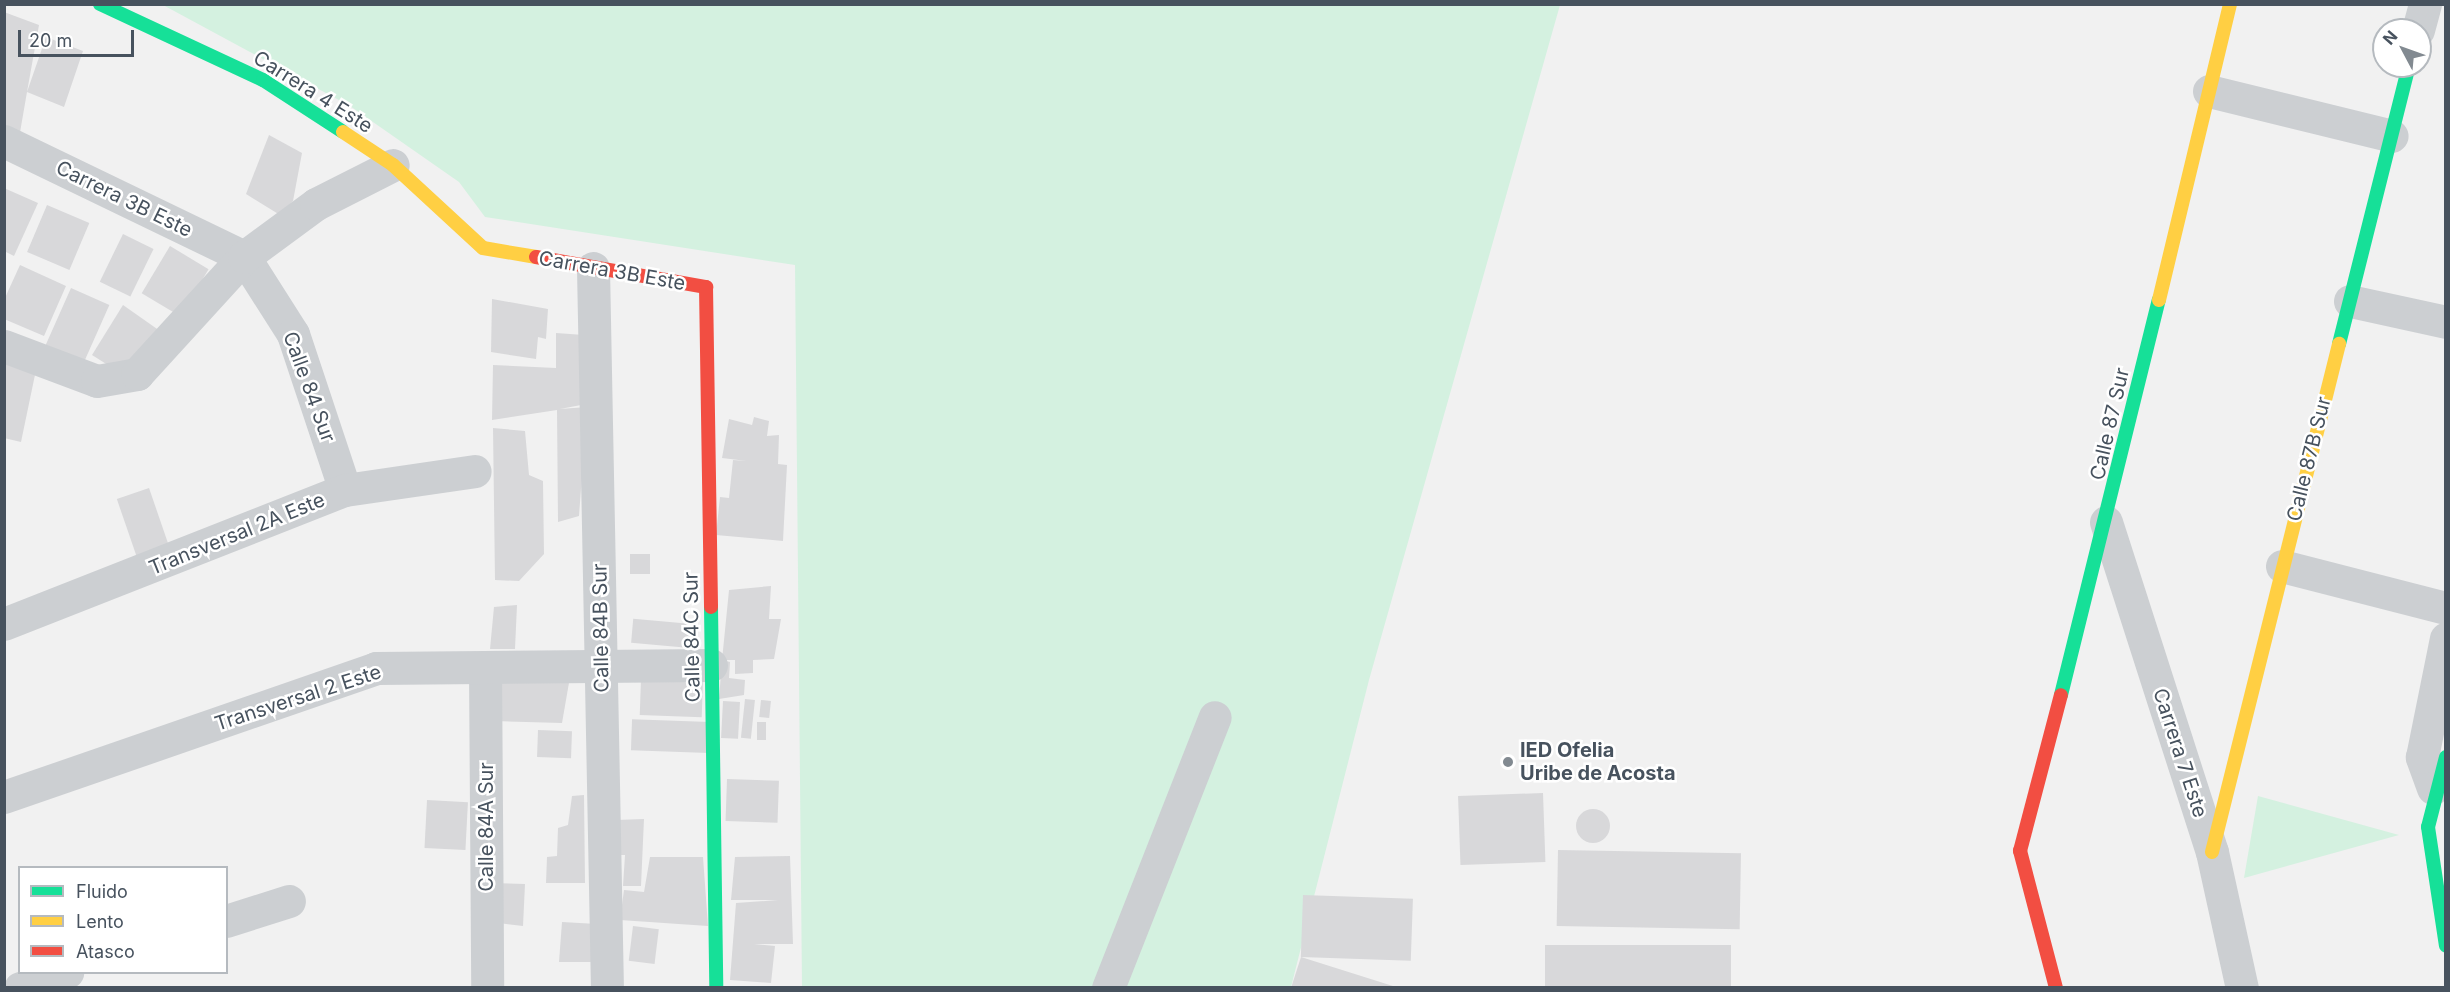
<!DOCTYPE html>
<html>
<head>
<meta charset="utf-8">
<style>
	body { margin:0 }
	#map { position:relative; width:2450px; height:992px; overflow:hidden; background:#f1f1f1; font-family:Inter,sans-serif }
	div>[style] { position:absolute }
	.green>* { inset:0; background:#d4f1e0 }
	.building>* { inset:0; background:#d8d8da; transform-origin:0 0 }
	.round { border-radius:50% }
	.street>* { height:33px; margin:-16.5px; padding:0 16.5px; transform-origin:16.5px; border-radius:16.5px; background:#cccfd2 }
	.fast>* { height:14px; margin:-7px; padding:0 7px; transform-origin:7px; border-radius:7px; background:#16e098 }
	.slow>* { height:14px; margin:-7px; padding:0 7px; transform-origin:7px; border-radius:7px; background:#ffcf43 }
	.jam>* { height:14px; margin:-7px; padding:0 7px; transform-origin:7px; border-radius:7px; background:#f24e42 }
	.dots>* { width:16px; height:16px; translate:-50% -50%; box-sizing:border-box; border:3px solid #fff; border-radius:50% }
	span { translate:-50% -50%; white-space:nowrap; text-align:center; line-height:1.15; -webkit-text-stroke:5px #fff; paint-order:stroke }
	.street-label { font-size:20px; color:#47525e }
	.poi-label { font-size:20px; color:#47525e; font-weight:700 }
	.left { translate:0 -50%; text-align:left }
	.frame { position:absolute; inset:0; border:6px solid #47525e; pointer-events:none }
	.legend { position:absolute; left:18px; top:866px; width:210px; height:108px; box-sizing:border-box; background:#fff; border:2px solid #b5babf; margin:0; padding:8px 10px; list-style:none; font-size:18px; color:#47525e }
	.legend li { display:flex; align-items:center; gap:12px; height:30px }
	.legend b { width:30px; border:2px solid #b5babf }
	.north { position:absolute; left:2372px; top:18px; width:60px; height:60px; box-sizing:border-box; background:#fff; border:2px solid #b5babf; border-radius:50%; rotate:311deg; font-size:16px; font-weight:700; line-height:24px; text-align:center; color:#47525e }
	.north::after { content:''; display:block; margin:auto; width:21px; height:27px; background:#828a91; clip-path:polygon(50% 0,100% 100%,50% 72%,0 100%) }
	.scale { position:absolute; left:18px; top:30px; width:116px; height:27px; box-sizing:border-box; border:3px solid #47525e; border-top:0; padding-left:8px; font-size:18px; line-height:21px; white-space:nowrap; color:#47525e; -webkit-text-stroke:4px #fff; paint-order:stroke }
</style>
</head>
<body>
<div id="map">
	<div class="green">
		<div style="clip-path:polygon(163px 5px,1560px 5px,1369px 680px,1291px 987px,802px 987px,795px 265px,485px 217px,459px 182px,350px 106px)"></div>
		<div style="clip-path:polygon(2258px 796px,2399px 835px,2244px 878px)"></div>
	</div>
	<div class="building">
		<div style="clip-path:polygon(4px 12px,39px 25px,27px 92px,46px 37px,83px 51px,64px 107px,27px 92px,18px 144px,4px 138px)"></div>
		<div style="clip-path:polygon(269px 135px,302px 153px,293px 201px,280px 215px,246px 194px)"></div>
		<div style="clip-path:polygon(4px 188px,38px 203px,14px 256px,4px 251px)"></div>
		<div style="left:47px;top:205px;width:46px;height:51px;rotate:23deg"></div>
		<div style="left:123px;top:234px;width:34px;height:53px;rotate:26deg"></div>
		<div style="left:170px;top:246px;width:45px;height:55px;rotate:31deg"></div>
		<div style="clip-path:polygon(20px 265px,66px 286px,44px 336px,4px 319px,4px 300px)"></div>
		<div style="left:71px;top:288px;width:42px;height:62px;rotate:24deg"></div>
		<div style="clip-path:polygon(492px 299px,548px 309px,546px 339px,538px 337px,536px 359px,491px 352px)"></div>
		<div style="clip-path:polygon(123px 305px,160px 331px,119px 372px,92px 355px)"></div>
		<div style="clip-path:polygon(556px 333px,584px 335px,581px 405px,560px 409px,587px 407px,579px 516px,558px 522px,557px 410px,492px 420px,493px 365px,556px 368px)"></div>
		<div style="clip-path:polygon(4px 361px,36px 370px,21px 442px,4px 438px)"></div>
		<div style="clip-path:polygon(754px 417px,769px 421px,767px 436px,779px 435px,778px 464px,787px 465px,783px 541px,716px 535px,720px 497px,729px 498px,733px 460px,747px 461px,722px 458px,729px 419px,752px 425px)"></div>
		<div style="clip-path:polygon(493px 428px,525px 431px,529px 475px,543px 481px,544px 554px,519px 581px,495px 580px)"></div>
		<div style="left:149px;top:488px;width:60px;height:34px;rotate:71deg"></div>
		<div style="left:630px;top:554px;width:20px;height:20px"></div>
		<div style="clip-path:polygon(771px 586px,769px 619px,781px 619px,774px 659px,753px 660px,753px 673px,735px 674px,735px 660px,722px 660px,729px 590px)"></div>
		<div style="clip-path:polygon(517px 605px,515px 649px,490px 649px,494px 607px)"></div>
		<div style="left:692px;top:624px;width:24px;height:59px;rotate:95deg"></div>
		<div style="clip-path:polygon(722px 660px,730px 662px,729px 678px,745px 680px,744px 695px,719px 699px)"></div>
		<div style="clip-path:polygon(570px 677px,562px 723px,495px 721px,501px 681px)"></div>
		<div style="left:641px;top:679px;width:62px;height:36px;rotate:2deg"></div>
		<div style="left:745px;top:699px;width:10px;height:39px;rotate:6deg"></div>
		<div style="left:761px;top:700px;width:10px;height:17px;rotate:6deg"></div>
		<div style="left:723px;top:701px;width:17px;height:37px;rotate:3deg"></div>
		<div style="left:710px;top:722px;width:31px;height:78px;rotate:92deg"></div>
		<div style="left:757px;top:722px;width:9px;height:18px"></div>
		<div style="left:538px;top:730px;width:34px;height:27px;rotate:2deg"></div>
		<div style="left:727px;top:779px;width:52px;height:42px;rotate:2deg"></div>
		<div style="left:1543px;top:793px;width:69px;height:85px;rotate:88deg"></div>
		<div style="clip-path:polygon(584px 795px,585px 883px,546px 883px,547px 857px,557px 856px,558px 828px,568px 825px,572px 796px)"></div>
		<div style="left:427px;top:800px;width:41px;height:48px;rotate:3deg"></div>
		<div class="round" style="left:1576px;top:809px;width:34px;height:34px"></div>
		<div style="clip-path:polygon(644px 819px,641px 886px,623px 886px,625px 855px,614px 855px,616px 820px)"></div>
		<div style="left:1558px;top:850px;width:183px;height:76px;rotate:1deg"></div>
		<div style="clip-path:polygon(790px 856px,793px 944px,754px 944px,775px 946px,771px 983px,730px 980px,736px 903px,778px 900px,731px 900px,735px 857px)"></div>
		<div style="clip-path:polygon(650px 857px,703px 857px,708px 926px,620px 920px,624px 890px,644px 892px)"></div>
		<div style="clip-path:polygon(490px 883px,525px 884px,523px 926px,491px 922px)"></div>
		<div style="left:1303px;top:895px;width:110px;height:62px;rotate:2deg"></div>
		<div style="clip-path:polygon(562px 922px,597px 924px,598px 962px,559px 962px)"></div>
		<div style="left:633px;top:926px;width:26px;height:35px;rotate:7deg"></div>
		<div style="left:1731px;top:945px;width:43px;height:186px;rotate:90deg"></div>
		<div style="clip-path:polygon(1301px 957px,1396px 987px,1396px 988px,1291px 988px)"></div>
	</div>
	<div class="street">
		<div style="left:2418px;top:30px;width:27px;rotate:-75deg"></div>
		<div style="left:2209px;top:91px;width:188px;rotate:13.8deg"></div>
		<div style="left:4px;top:141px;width:267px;rotate:25.8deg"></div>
		<div style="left:244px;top:257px;width:91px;rotate:57.5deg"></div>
		<div style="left:293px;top:334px;width:164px;rotate:71.6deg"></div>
		<div style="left:593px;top:268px;width:720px;rotate:88.89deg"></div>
		<div style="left:2350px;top:301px;width:98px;rotate:12.3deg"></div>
		<div style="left:4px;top:346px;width:99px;rotate:20.6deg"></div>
		<div style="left:97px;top:381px;width:41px;rotate:-9.9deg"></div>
		<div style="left:137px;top:374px;width:159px;rotate:-47.6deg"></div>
		<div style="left:244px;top:257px;width:89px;rotate:-36.4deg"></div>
		<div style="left:316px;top:204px;width:86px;rotate:-26.9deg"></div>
		<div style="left:2106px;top:522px;width:347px;rotate:72.2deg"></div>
		<div style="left:2212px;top:852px;width:139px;rotate:77.6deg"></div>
		<div style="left:2282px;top:566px;width:169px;rotate:14.4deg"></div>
		<div style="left:4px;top:624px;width:366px;rotate:-21.5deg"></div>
		<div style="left:345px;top:490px;width:131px;rotate:-8.3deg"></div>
		<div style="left:485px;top:667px;width:321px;rotate:89.6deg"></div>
		<div style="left:2433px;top:788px;width:33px;rotate:-110deg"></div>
		<div style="left:2422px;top:757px;width:121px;rotate:-78.6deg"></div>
		<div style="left:4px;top:797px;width:394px;rotate:-19.1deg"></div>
		<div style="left:376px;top:668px;width:335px;rotate:-0.5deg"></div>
		<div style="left:226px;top:921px;width:66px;rotate:-17.6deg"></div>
		<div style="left:20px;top:988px;width:50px;rotate:-18.8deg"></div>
		<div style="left:1108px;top:988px;width:291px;rotate:-68.5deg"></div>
	</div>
	<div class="fast">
		<div style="left:100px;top:4px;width:180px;rotate:25deg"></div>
		<div style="left:263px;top:80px;width:95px;rotate:33deg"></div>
		<div style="left:2339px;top:344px;width:287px;rotate:-75.9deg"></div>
		<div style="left:711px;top:607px;width:381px;rotate:89.2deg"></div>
		<div style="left:2061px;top:695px;width:407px;rotate:-76.1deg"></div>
		<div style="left:2446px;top:757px;width:72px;rotate:104.4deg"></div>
		<div style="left:2428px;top:827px;width:120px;rotate:81.4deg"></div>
	</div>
	<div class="slow">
		<div style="left:343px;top:132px;width:60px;rotate:33.4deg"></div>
		<div style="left:393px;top:165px;width:122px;rotate:42.7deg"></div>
		<div style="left:483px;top:248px;width:54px;rotate:9.6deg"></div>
		<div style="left:2159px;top:300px;width:304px;rotate:-76.5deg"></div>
		<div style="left:2212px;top:852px;width:524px;rotate:-75.96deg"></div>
	</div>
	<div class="jam">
		<div style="left:536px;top:257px;width:173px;rotate:10deg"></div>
		<div style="left:706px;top:287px;width:320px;rotate:89.1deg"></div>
		<div style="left:2056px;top:988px;width:142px;rotate:-104.7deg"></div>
		<div style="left:2020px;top:851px;width:161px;rotate:-75.3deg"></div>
	</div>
	<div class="dots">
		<div style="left:1508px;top:762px;background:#828a91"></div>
	</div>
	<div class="street-label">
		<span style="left:313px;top:92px;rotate:32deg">Carrera 4 Este</span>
		<span style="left:124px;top:199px;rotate:26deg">Carrera 3B Este</span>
		<span style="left:612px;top:271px;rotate:10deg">Carrera 3B Este</span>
		<span style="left:309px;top:387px;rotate:70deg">Calle 84 Sur</span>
		<span style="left:2110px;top:424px;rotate:-77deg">Calle 87 Sur</span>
		<span style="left:2309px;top:459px;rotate:-76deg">Calle 87B Sur</span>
		<span style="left:237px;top:534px;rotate:-22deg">Transversal 2A Este</span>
		<span style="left:601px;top:628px;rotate:-91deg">Calle 84B Sur</span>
		<span style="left:692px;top:637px;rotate:-91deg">Calle 84C Sur</span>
		<span style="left:298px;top:698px;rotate:-18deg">Transversal 2 Este</span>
		<span style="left:2180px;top:753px;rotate:72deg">Carrera 7 Este</span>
		<span style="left:486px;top:827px;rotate:-90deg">Calle 84A Sur</span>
	</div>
	<div class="poi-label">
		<span class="left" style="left:1520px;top:762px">IED Ofelia<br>Uribe de Acosta</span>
	</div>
	<div class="frame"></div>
	<ul class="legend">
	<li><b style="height:8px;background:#16e098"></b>Fluido</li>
	<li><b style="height:8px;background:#ffcf43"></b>Lento</li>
	<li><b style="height:8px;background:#f24e42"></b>Atasco</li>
	</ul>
	<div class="north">N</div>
	<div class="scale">20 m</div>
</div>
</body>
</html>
